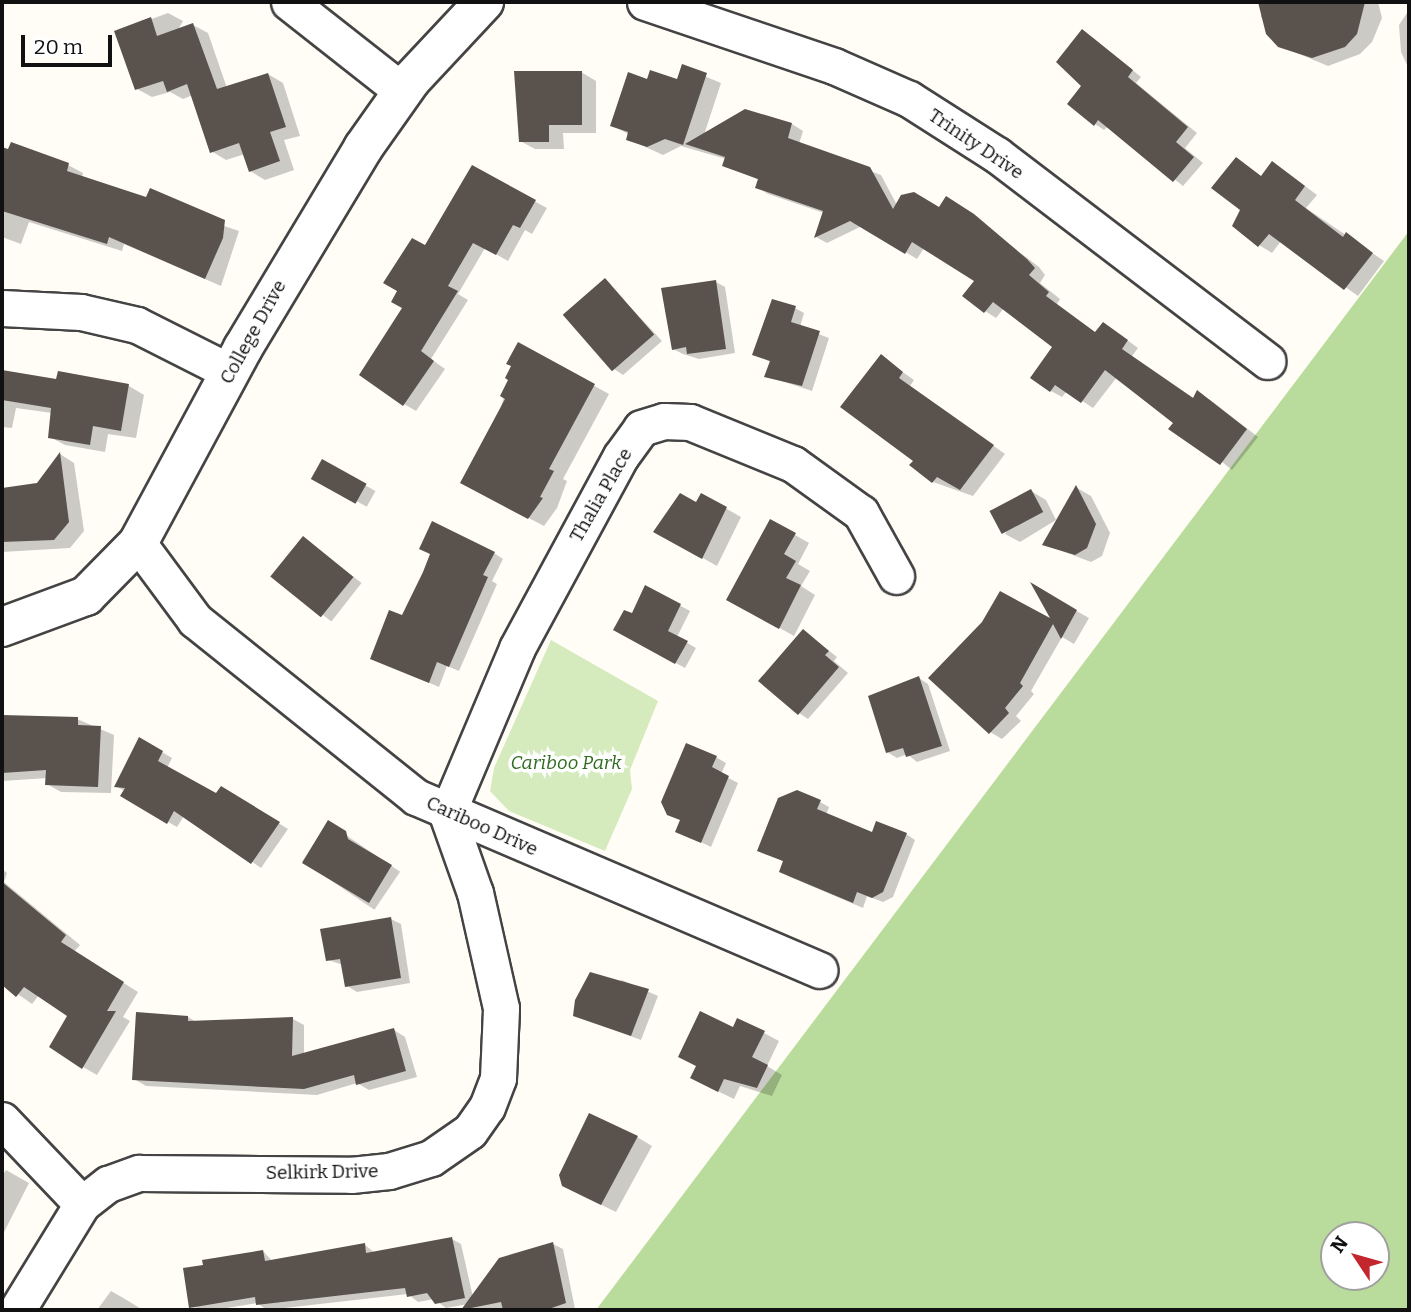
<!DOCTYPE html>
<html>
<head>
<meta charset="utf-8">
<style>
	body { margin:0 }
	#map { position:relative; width:1411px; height:1312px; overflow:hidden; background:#fffdf5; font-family:Bitter,serif }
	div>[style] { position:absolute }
	.green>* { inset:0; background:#d5ebbd }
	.forest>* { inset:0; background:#b9dc9c }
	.shadow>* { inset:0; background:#0003; transform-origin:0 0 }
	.building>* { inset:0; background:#5a524d; transform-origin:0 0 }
	.roads { filter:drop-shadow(2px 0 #444) drop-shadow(-2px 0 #444) drop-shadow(0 2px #444) drop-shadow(0 -2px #444) }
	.minor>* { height:35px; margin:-17.5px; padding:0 17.5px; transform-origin:17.5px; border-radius:17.5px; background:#fff }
	.tertiary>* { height:38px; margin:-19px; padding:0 19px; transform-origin:19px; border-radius:19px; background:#fff }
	span { translate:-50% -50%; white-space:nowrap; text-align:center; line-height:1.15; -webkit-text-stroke:7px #fff; paint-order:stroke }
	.street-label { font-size:19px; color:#111 }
	.park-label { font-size:19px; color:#2f6b1f; font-style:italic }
	.frame { position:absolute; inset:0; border:4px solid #111; pointer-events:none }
	.north { position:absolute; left:1320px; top:1221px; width:70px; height:70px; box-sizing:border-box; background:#fff; border:2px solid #a0a0a0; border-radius:50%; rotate:306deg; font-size:19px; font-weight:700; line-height:28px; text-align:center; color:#111 }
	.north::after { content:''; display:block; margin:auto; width:24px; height:32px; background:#c4262e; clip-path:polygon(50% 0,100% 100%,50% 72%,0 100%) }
	.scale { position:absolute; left:21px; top:35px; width:91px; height:32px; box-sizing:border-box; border:4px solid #111; border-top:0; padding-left:9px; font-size:21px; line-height:24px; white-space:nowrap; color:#111; -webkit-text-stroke:5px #fff; paint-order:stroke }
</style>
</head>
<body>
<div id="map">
	<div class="green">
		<div style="clip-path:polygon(551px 640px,658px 701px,630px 770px,632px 789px,605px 851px,509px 811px,490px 791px,494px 768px)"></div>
	</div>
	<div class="forest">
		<div style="clip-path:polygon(evenodd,1409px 231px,1409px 1310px,596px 1310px,1409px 231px,1334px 1235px,1376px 1235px,1376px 1277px,1334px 1277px,1334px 1235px)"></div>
	</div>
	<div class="shadow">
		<div style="clip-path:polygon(1262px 2px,1378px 2px,1382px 18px,1372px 42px,1360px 54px,1328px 66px,1280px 46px,1261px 17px)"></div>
		<div style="clip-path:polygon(1409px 10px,1409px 69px,1401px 52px,1399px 25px)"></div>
		<div style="clip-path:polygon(168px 13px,183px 21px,178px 30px,193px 25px,208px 33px,227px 88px,268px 74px,283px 83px,300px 136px,284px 140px,294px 170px,265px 180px,250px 171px,245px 154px,226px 160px,211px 151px,193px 95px,183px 99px,170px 92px,152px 97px,137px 89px,116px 32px)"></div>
		<div style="clip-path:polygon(1092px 37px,1141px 77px,1136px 83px,1197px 133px,1185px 148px,1203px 163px,1183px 186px,1108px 126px,1104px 130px,1095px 124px,1083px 86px)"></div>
		<div style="clip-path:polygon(683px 67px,721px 83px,704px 135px,746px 111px,792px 124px,803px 131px,799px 144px,881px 175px,897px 205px,940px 209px,958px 205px,1039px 267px,1045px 275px,1040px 283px,1060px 299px,1057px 304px,1096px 334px,1115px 331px,1138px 348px,1132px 356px,1195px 399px,1209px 399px,1258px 437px,1232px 470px,1117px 377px,1093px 408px,1067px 391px,1062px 397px,1051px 391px,1054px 347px,1004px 308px,996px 318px,985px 311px,976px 281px,924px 248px,917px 259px,862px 226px,827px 243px,816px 237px,824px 213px,768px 194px,757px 187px,759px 180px,724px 165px,726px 159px,681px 146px,663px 155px,628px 139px,630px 135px,613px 126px,648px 81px,678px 82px)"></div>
		<div style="clip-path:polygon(581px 72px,596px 81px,596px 133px,563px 133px,564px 149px,535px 149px,520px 141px)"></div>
		<div style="clip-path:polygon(2px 150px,68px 165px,83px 173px,82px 178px,239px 231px,221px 286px,124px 244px,122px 251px,29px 222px,21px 244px,2px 237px)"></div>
		<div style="clip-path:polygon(1236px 159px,1262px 177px,1273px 163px,1285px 171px,1317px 195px,1306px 208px,1384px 261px,1358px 296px,1281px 241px,1272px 253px,1259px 245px,1242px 209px)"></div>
		<div style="clip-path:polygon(473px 168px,547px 208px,532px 234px,525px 230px,508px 261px,485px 248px,458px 294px,468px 300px,431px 359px,445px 369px,416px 411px,404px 404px,404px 307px,426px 247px)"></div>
		<div style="clip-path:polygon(605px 280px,662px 341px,623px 375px,614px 369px)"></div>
		<div style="clip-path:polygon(716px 282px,725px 287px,735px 353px,699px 359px,683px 354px,673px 349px)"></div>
		<div style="clip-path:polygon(795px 308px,804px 313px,800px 327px,829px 338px,812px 391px,766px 376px,771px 362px,754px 355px)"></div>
		<div style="clip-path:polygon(519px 344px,609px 394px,563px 479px,567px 481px,557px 508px,544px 526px,477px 491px)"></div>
		<div style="clip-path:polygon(881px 357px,914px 380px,910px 386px,1005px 454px,973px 496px,933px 482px,915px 461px)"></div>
		<div style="clip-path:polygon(2px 372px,58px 381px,59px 373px,129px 386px,144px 395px,136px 438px,108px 434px,105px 452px,65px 445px,50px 437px,52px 413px,16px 408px,12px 428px,2px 427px)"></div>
		<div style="clip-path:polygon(60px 454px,74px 463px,84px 531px,70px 548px,2px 552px,2px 490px,38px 484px)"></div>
		<div style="left:323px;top:462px;width:60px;height:18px;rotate:29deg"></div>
		<div style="clip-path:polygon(1077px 488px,1091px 496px,1110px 533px,1102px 556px,1091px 562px,1044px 544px)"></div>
		<div style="clip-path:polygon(1031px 491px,1046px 500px,1056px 520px,1020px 542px,1005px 534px)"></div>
		<div style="clip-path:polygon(702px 495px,741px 517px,717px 566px,656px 532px,697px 504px)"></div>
		<div style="clip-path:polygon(771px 521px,809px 543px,798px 564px,810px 571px,801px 586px,815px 595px,794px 636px,728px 599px)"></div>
		<div style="left:304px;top:538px;width:73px;height:49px;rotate:38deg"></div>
		<div style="clip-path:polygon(494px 553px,503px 559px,492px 581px,497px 584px,459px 671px,447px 666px,439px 687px,372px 658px,403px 618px,432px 554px)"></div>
		<div style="clip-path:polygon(646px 587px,690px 611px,677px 637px,696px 648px,685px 668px,615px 630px,633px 615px)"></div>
		<div style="clip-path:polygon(1034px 587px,1089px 618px,1074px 644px,1062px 637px,1031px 691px,1034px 694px,1016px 716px,1021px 721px,1002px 739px,990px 732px,983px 624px,1055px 623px)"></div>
		<div style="clip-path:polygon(804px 631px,837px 657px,834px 661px,848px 673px,808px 719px,799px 713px)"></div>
		<div style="clip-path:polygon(919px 678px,928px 684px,950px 751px,917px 762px,907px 754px,897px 758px,887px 752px)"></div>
		<div style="clip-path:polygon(77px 719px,114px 735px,111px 793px,61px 792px,47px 784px,48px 778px,2px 781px,2px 742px,34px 763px)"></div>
		<div style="clip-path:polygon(140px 739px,172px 758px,167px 768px,217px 795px,221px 788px,288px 829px,261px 868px,184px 816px,177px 827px,122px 796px,125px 791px,117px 787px)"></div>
		<div style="clip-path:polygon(716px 757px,726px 763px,721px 774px,738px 783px,711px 847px,678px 831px)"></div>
		<div style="clip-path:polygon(820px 802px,829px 807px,826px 815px,873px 834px,906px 834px,915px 840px,893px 897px,883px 902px,867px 896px,863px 908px,790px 877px,781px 872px,785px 862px,759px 850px)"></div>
		<div style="left:328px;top:823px;width:87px;height:46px;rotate:34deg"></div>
		<div style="clip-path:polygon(2px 869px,7px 873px,4px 882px,80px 945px,74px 952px,138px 992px,123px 1017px,130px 1021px,97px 1075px,83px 1067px,70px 1016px,39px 995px,32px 1004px,2px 983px)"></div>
		<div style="clip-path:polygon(391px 919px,401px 924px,410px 983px,357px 992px,347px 986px,343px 965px,328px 960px)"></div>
		<div style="clip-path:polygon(622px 980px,658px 996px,641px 1040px,574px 1015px)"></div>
		<div style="clip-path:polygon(188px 1017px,196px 1022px,293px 1019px,304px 1025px,304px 1055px,394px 1030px,405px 1037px,417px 1077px,369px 1090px,357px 1083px,317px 1095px,146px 1086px,134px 1079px)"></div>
		<div style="clip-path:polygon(764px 1033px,779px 1041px,767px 1066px,782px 1075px,772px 1096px,740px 1086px,734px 1099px,707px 1086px)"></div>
		<div style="clip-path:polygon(637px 1137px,652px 1146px,616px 1212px,579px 1194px)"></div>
		<div style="clip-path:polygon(6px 1170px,29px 1183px,2px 1236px,2px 1176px)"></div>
		<div style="clip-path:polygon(452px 1239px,461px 1244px,473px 1297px,553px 1244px,563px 1249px,575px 1309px,466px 1310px,468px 1304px,446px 1308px,434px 1299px,418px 1302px,408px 1294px,267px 1310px,257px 1303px,214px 1310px,191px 1307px,263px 1251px,273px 1262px,365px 1245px,375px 1253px)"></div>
		<div style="clip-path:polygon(111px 1291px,125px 1299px,143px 1310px,97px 1310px)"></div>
	</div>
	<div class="building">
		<div style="clip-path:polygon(1258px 2px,1365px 2px,1357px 34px,1345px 47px,1312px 58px,1278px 47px,1266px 34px)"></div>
		<div style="clip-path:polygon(151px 17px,157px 36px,193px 23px,217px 89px,268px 73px,286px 127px,270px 132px,280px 161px,249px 172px,239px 143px,210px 153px,187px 84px,167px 92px,163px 81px,135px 90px,114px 31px)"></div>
		<div style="clip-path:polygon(1082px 29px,1133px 70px,1128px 77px,1188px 127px,1176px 142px,1194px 157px,1173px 182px,1098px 120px,1094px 126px,1067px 104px,1081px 86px,1056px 62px)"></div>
		<div style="clip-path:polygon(682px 64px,707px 73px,683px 145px,665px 139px,647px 147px,626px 140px,628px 132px,610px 126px,628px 72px,647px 79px,650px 70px,677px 79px)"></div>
		<div style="clip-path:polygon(514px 71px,582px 71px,582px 125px,549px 125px,549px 142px,519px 142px)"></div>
		<div style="clip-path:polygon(745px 109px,792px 123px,788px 138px,870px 167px,893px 209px,901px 195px,914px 192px,939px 207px,946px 196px,974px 214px,1027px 259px,1035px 268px,1029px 275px,1049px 292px,1046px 296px,1095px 332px,1103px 322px,1128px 340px,1122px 349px,1193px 398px,1197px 390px,1247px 429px,1220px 465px,1168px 429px,1173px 423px,1105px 370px,1081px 403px,1055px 385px,1050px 392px,1030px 378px,1052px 347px,993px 302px,984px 313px,962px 296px,974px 281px,912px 242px,905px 254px,850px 221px,814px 238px,823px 211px,755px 188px,758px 179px,722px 166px,725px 157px,685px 144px)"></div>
		<div style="clip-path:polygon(11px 142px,69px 163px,67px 171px,146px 197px,150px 188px,225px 220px,223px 238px,205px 279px,109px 237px,107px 244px,2px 211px,2px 147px,8px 149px)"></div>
		<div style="clip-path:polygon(1236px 157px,1261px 176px,1272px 161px,1305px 186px,1295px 200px,1343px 237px,1346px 232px,1373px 253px,1344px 290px,1269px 234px,1258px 247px,1232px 226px,1240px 210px,1211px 188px)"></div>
		<div style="clip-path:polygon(472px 165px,536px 200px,520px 228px,513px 225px,496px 255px,473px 243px,448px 286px,458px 291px,421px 351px,434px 361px,403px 406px,359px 375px,402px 308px,391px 302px,397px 291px,383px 283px,412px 238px,425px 245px)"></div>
		<div style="left:605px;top:278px;width:75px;height:56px;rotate:49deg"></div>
		<div style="clip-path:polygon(716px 280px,726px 349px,687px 354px,686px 347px,672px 350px,661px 288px)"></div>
		<div style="clip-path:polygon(772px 299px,796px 306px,791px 322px,820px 331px,802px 386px,764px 377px,770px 361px,752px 355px)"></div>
		<div style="clip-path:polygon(518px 342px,595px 384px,549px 469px,554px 471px,540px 497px,543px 498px,528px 519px,460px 483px,505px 399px,500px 396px,508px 380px,505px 378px,511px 366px,506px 364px)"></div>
		<div style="clip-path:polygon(881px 354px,903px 372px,899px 378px,994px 445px,960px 490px,937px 477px,932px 483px,909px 465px,913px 461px,840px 407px)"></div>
		<div style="clip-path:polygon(2px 370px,56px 379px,58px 371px,129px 384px,121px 431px,93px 426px,90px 445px,48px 438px,51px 408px,2px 400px)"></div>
		<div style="clip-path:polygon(60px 452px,69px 522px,54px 540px,2px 542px,2px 488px,37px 483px)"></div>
		<div style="left:322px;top:459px;width:51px;height:23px;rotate:29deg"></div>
		<div style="clip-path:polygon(1076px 485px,1096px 524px,1087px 548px,1075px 555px,1042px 545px)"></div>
		<div style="left:1031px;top:489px;width:26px;height:47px;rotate:62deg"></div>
		<div style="clip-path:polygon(680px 493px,696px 502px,701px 493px,727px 507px,702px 559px,653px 532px)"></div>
		<div style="clip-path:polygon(770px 519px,796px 533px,784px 554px,796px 561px,786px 578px,801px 585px,779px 629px,726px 600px)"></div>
		<div style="clip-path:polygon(432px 521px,495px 552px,483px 575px,488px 577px,449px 667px,437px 662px,429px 683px,370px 659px,389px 610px,402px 615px,423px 572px,430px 554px,419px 549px)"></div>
		<div style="left:303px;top:536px;width:65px;height:52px;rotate:39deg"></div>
		<div style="clip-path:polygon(1030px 582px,1077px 610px,1061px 639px,1053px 624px,1020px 683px,1023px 686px,1005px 708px,1009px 713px,989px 734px,928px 678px,982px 622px,1000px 591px,1050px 618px)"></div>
		<div style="clip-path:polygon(645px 585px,681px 604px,668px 631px,688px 641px,675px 664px,613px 630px,624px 610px,632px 613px)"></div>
		<div style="clip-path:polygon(803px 629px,829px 651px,825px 655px,839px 667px,798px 715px,758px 681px)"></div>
		<div style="clip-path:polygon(919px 676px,942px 746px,906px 757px,903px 748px,886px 753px,868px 696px)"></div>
		<div style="clip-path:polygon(2px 715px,78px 717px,78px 725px,101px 726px,98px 787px,45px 785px,46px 770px,2px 773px)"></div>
		<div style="clip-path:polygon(139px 737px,163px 751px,158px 761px,216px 793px,221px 786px,280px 822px,251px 864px,174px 811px,167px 824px,120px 796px,125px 788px,114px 787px)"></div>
		<div style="clip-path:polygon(686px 743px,717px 756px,712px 767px,729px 776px,701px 843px,675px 832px,680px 820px,667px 815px,661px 802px)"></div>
		<div style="clip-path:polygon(797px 790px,821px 800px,817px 809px,872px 832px,876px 821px,907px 833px,883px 892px,872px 898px,857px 892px,853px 903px,779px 872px,783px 861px,757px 851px,778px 798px)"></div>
		<div style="clip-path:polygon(328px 820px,346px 831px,348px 839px,392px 865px,369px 903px,302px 863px)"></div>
		<div style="clip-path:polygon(2px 882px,66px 935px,61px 942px,124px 982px,107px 1011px,116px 1011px,82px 1069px,49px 1047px,67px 1016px,24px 987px,16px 997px,2px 985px)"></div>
		<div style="clip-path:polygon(391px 917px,401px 978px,345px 987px,340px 959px,326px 961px,320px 929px)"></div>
		<div style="clip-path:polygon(590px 972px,649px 989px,631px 1036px,573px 1016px,575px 1000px)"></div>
		<div style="clip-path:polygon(700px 1011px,733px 1027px,737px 1018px,765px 1031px,752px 1057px,768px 1065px,757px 1088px,724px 1079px,718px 1092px,690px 1078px,696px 1066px,678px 1057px)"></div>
		<div style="clip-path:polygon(136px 1012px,188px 1016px,188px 1021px,293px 1017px,292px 1056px,394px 1028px,406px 1071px,356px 1085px,354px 1075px,304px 1089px,132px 1080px)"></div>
		<div style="clip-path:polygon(589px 1113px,638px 1136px,601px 1205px,562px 1186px,559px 1175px)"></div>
		<div style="clip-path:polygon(452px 1237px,465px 1298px,435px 1304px,427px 1293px,407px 1297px,405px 1288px,256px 1305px,255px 1297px,189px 1308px,183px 1268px,203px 1265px,202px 1260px,263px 1250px,265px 1261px,365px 1243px,366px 1253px)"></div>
		<div style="clip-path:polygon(553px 1242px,566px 1303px,546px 1310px,503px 1310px,501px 1302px,461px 1310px,499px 1258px)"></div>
	</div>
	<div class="roads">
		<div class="minor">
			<div style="left:289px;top:2px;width:144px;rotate:38.2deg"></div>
			<div style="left:645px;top:2px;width:200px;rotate:18.7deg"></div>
			<div style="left:834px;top:66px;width:82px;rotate:23.7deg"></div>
			<div style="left:909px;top:99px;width:104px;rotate:32.5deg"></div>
			<div style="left:997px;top:155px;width:340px;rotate:37.3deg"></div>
			<div style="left:2px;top:308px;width:79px;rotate:2.9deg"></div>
			<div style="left:81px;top:312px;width:57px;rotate:13.1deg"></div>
			<div style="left:137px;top:325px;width:104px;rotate:26.8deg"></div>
			<div style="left:138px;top:543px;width:96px;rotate:53.5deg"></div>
			<div style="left:195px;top:620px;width:283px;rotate:38.7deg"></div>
			<div style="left:416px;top:797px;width:439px;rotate:23.2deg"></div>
			<div style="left:2px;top:1120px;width:116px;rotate:46.4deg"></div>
			<div style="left:82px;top:1204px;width:33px;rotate:-38deg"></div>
			<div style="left:108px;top:1184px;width:33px;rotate:-20deg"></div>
			<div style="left:139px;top:1173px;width:212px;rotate:0.5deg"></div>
			<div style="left:351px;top:1175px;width:38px;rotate:-6deg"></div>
			<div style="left:389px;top:1171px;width:44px;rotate:-17.2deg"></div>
			<div style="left:431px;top:1158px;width:47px;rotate:-34.7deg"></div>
			<div style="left:470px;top:1131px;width:29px;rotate:-55deg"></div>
			<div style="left:487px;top:1107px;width:31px;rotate:-69deg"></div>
			<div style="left:498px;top:1078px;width:70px;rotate:-87.5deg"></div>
			<div style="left:501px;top:1008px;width:118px;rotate:-102.7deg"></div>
			<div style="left:475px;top:893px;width:84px;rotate:-109.5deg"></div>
			<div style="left:447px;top:814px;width:180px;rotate:-67.1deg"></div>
			<div style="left:517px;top:648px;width:218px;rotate:-61.6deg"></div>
			<div style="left:621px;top:456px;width:34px;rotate:-54deg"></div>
			<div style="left:641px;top:428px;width:24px;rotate:-17deg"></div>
			<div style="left:664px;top:421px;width:26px;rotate:2deg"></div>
			<div style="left:690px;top:422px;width:111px;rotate:22.2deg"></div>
			<div style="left:793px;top:464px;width:84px;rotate:35.8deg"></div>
			<div style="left:861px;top:513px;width:72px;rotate:60.9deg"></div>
			<div style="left:17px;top:1310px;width:124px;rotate:-58.5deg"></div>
		</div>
		<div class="tertiary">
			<div style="left:2px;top:627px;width:90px;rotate:-20.3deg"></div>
			<div style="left:86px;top:596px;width:74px;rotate:-45.5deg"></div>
			<div style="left:138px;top:543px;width:221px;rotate:-61.7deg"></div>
			<div style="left:243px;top:348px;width:233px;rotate:-59deg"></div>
			<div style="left:363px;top:148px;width:83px;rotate:-54.8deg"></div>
			<div style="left:411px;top:80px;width:107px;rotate:-46.9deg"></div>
		</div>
	</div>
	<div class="street-label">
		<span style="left:976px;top:144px;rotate:34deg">Trinity Drive</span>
		<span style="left:253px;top:332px;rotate:-61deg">College Drive</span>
		<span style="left:601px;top:495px;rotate:-60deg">Thalia Place</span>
		<span style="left:482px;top:826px;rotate:24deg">Cariboo Drive</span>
		<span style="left:322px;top:1172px;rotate:-1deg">Selkirk Drive</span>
	</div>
	<div class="park-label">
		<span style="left:566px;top:763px">Cariboo Park</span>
	</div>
	<div class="frame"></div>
	<div class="north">N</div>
	<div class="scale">20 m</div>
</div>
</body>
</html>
